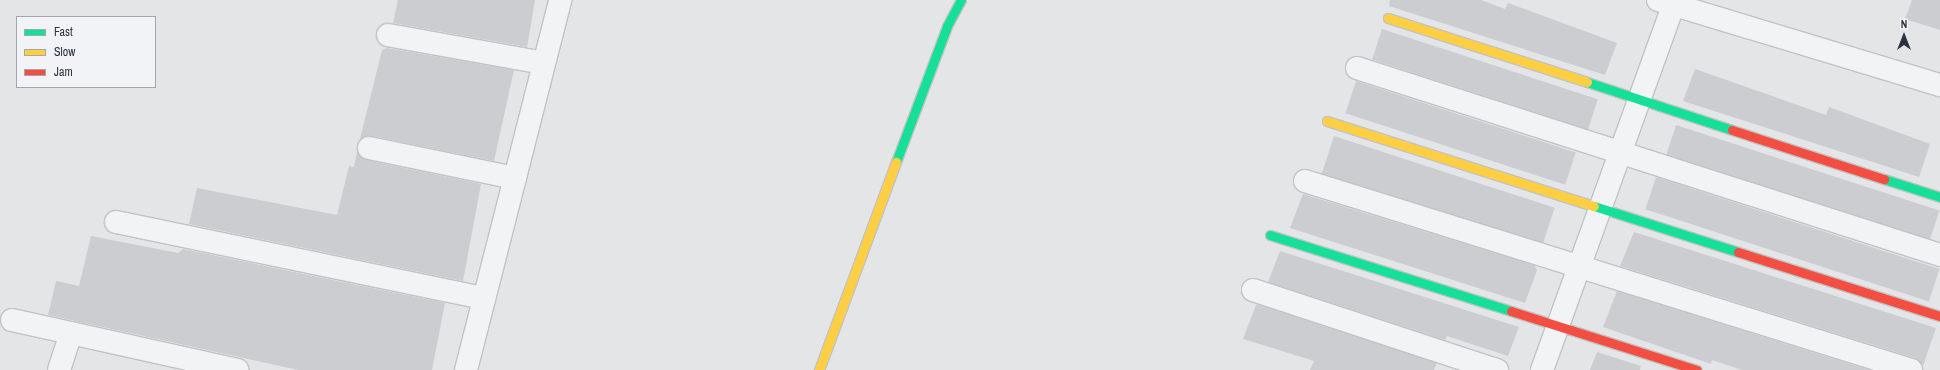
<!DOCTYPE html>
<html>
<head>
<meta charset="utf-8">
<style>
	body { margin:0 }
	#map { position:relative; width:1940px; height:370px; overflow:hidden; background:#e3e5e7; font-family:"Archivo Narrow",sans-serif }
	div>[style] { position:absolute }
	.building>* { inset:0; background:#cbcdd0; transform-origin:0 0 }
	.roads { filter:drop-shadow(1px 0 #c1c3c5) drop-shadow(-1px 0 #c1c3c5) drop-shadow(0 1px #c1c3c5) drop-shadow(0 -1px #c1c3c5) }
	.street>* { height:22px; margin:-11px; padding:0 11px; transform-origin:11px; border-radius:11px; background:#f2f3f5 }
	.fast>* { height:9px; margin:-4.5px; padding:0 4.5px; transform-origin:4.5px; border-radius:4.5px; background:#16e098 }
	.slow>* { height:9px; margin:-4.5px; padding:0 4.5px; transform-origin:4.5px; border-radius:4.5px; background:#ffcf43 }
	.jam>* { height:9px; margin:-4.5px; padding:0 4.5px; transform-origin:4.5px; border-radius:4.5px; background:#f24e42 }
	span { translate:-50% -50%; white-space:nowrap; text-align:center; line-height:1.15; -webkit-text-stroke:3px #f1f3f7; paint-order:stroke }
	.legend { position:absolute; left:16px; top:16px; width:140px; height:72px; box-sizing:border-box; background:#f1f3f7; border:1px solid #a2a6ae; margin:0; padding:5px 7px; list-style:none; font-size:12px; color:#2b3340 }
	.legend li { display:flex; align-items:center; gap:8px; height:20px }
	.legend b { width:20px; border:1px solid #a2a6ae }
	.north { position:absolute; left:1884px; top:16px; width:40px; height:40px; -webkit-text-stroke:3px #f1f3f7; paint-order:stroke; rotate:0deg; font-size:11px; font-weight:700; line-height:16px; text-align:center; color:#2b3340 }
	.north::after { content:''; display:block; margin:auto; width:14px; height:18px; background:#2b3340; clip-path:polygon(50% 0,100% 100%,50% 72%,0 100%) }
</style>
</head>
<body>
<div id="map">
	<div class="building">
		<div style="clip-path:polygon(398px 0,535px 0,527px 47px,393px 23px)"></div>
		<div style="clip-path:polygon(1390px 0,1481px 0,1505px 9px,1508px 3px,1617px 43px,1605px 75px,1389px 6px)"></div>
		<div style="clip-path:polygon(1912px 0,1940px 0,1940px 30px,1905px 19px)"></div>
		<div style="left:1382px;top:29px;width:227px;height:32px;rotate:18deg"></div>
		<div style="clip-path:polygon(387px 48px,514px 70px,494px 161px,372px 136px,360px 139px,382px 50px)"></div>
		<div style="clip-path:polygon(1695px 69px,1826px 115px,1829px 107px,1930px 144px,1919px 177px,1683px 101px)"></div>
		<div style="left:1356px;top:81px;width:231px;height:34px;rotate:18deg"></div>
		<div style="left:1676px;top:125px;width:277px;height:31px;rotate:18deg"></div>
		<div style="left:1334px;top:136px;width:232px;height:40px;rotate:18deg"></div>
		<div style="clip-path:polygon(357px 152px,366px 160px,481px 184px,463px 281px,189px 224px,197px 188px,337px 215px,349px 166px,354px 167px)"></div>
		<div style="left:1656px;top:177px;width:298px;height:34px;rotate:18deg"></div>
		<div style="clip-path:polygon(1303px 194px,1534px 265px,1537px 270px,1525px 303px,1290px 228px)"></div>
		<div style="clip-path:polygon(1634px 232px,1936px 328px,1923px 366px,1915px 358px,1620px 266px)"></div>
		<div style="clip-path:polygon(91px 236px,178px 253px,183px 249px,445px 303px,432px 370px,298px 370px,48px 315px,56px 281px,79px 286px)"></div>
		<div style="clip-path:polygon(1280px 251px,1519px 327px,1508px 356px,1447px 336px,1445px 340px,1268px 282px)"></div>
		<div style="clip-path:polygon(1617px 291px,1869px 370px,1742px 370px,1712px 360px,1711px 364px,1603px 327px)"></div>
		<div style="clip-path:polygon(1256px 305px,1259px 305px,1437px 363px,1434px 370px,1310px 370px,1314px 361px,1243px 339px)"></div>
		<div style="clip-path:polygon(1597px 352px,1641px 366px,1640px 370px,1590px 370px)"></div>
	</div>
	<div class="roads">
		<div class="street">
			<div style="left:1658px;top:0;width:295px;rotate:16.8deg"></div>
			<div style="left:388px;top:35px;width:158px;rotate:10.2deg"></div>
			<div style="left:1357px;top:68px;width:612px;rotate:17.78deg"></div>
			<div style="left:369px;top:148px;width:149px;rotate:11.6deg"></div>
			<div style="left:1305px;top:181px;width:635px;rotate:17.32deg"></div>
			<div style="left:116px;top:222px;width:376px;rotate:11.7deg"></div>
			<div style="left:1253px;top:290px;width:257px;rotate:18.2deg"></div>
			<div style="left:12px;top:320px;width:231px;rotate:12.5deg"></div>
			<div style="left:59px;top:370px;width:39px;rotate:-72deg"></div>
			<div style="left:466px;top:370px;width:382px;rotate:-75.7deg"></div>
			<div style="left:1542px;top:370px;width:393px;rotate:-70.2deg"></div>
		</div>
		<div class="fast">
			<div style="left:1587px;top:82px;width:153px;rotate:18.3deg"></div>
			<div style="left:896px;top:162px;width:145px;rotate:-69.4deg"></div>
			<div style="left:947px;top:26px;width:30px;rotate:-62deg"></div>
			<div style="left:1884px;top:179px;width:59px;rotate:17.8deg"></div>
			<div style="left:1594px;top:206px;width:151px;rotate:17.7deg"></div>
			<div style="left:1270px;top:235px;width:253px;rotate:17.5deg"></div>
		</div>
		<div class="slow">
			<div style="left:1388px;top:18px;width:209px;rotate:17.8deg"></div>
			<div style="left:1327px;top:121px;width:280px;rotate:17.7deg"></div>
			<div style="left:819px;top:370px;width:222px;rotate:-69.7deg"></div>
		</div>
		<div class="jam">
			<div style="left:1732px;top:130px;width:160px;rotate:17.9deg"></div>
			<div style="left:1738px;top:252px;width:212px;rotate:17.6deg"></div>
			<div style="left:1511px;top:311px;width:195px;rotate:17.6deg"></div>
		</div>
	</div>
	<ul class="legend">
	<li><b style="height:5px;background:#16e098"></b>Fast</li>
	<li><b style="height:5px;background:#ffcf43"></b>Slow</li>
	<li><b style="height:5px;background:#f24e42"></b>Jam</li>
	</ul>
	<div class="north">N</div>
</div>
</body>
</html>
